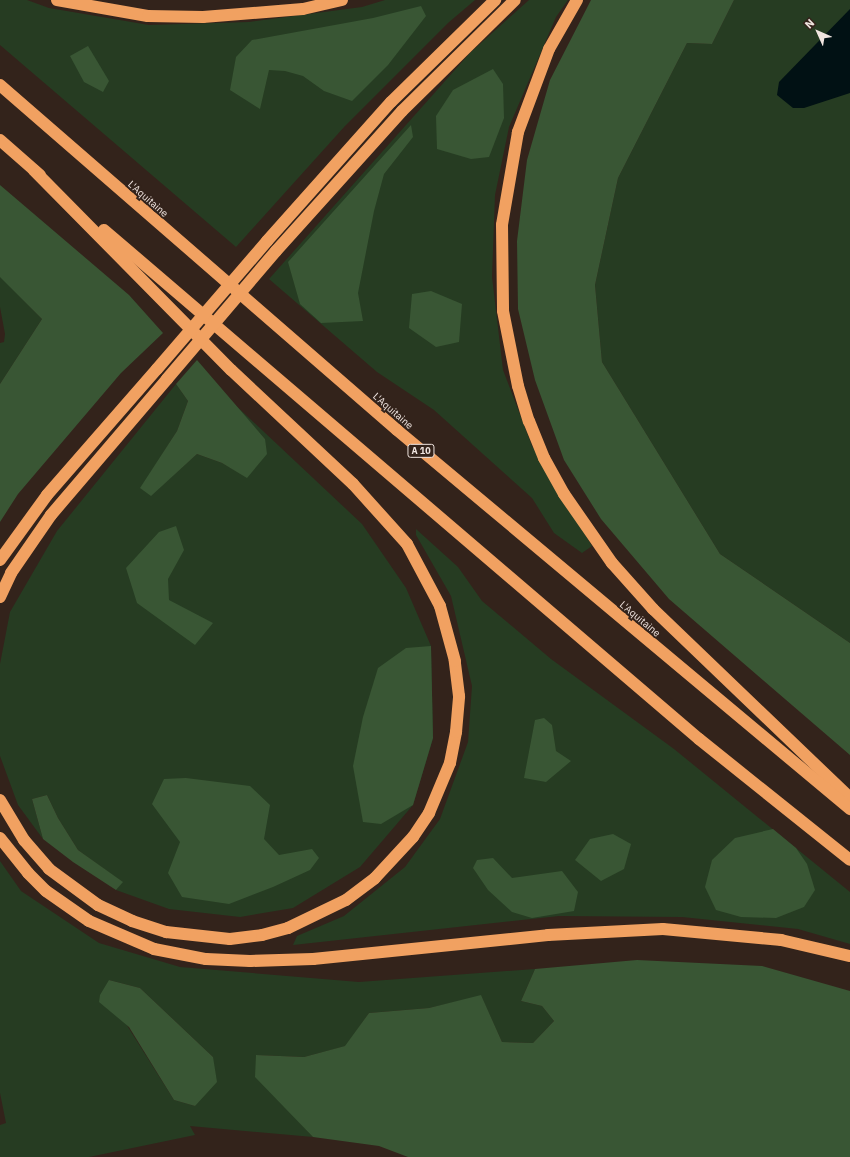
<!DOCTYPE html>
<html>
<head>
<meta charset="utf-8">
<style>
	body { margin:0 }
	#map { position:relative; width:850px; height:1157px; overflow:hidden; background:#33231b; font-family:"IBM Plex Sans",sans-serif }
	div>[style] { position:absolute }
	.green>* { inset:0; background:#263c22 }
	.forest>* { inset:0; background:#395634 }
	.water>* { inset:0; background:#011114 }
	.highway>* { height:12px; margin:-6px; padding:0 6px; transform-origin:6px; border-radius:6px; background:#f1a161 }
	.highway-bridge>* { height:12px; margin:-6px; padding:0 6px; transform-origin:6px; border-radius:6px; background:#f1a161 }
	span { translate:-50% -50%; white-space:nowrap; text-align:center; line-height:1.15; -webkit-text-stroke:4px #33231b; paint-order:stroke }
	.shield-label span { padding:1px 3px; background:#33231b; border:1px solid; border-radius:3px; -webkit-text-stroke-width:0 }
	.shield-label { font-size:9px; color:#f0e5e0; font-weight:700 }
	.street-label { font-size:10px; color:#f0e5e0 }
	.north { position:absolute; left:798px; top:12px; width:40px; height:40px; -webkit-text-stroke:3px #33231b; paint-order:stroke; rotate:315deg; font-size:11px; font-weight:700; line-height:16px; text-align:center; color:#f0e5e0 }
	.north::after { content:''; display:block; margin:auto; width:14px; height:18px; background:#f0e5e0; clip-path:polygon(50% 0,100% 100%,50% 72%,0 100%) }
</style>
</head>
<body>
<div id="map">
	<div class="green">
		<div style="clip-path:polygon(0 0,27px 0,49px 8px,149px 25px,249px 22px,362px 7px,385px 0,475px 0,448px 23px,345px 126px,236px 247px,0 45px)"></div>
		<div style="clip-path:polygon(529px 0,568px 0,556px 17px,509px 127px,495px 195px,492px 277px,503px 370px,532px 446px,592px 546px,582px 553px,554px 533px,532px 498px,434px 410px,377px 372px,269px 279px,470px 53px)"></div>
		<div style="clip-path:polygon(734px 0,850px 0,850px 643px,720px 554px,602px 362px,595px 285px,618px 178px,687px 43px,712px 44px)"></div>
		<div style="clip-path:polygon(0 276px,42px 319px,0 384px,0 343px,4px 342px,5px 334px,0 307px)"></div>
		<div style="clip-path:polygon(176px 384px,188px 401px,177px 431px,141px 488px,151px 495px,197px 454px,222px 463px,247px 477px,265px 439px,230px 400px,362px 524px,406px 588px,431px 646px,433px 738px,413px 805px,360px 867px,293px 908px,240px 917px,169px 909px,116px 890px,122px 882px,78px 850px,58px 818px,47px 795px,32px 799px,43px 839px,18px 805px,0 756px,0 664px,10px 612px,57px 531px)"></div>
		<div style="clip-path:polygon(416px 529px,458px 567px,482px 601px,551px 659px,674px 749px,850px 892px,850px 944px,798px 929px,682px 917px,559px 916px,293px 945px,297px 936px,344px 916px,405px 867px,440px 819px,468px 742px,472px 686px,451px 596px,416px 535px)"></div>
		<div style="clip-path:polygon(evenodd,0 861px,21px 891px,99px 943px,180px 967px,359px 982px,535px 969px,521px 1001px,542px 1006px,554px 1021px,533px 1043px,502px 1042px,481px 996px,429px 1008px,369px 1013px,346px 1046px,304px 1057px,256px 1055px,294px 1116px,313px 1137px,190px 1126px,195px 1135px,89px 1157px,0 1157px,0 1125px,6px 1123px,0 1093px,0 861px,109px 980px,140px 988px,213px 1057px,195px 1106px,174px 1100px,128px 1027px,109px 980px)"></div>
	</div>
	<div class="forest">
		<div style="clip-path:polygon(591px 0,734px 0,712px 44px,687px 43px,618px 178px,595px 285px,602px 362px,720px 554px,850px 643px,850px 755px,669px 599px,601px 519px,564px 460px,535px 380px,518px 309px,517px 241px,527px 160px,550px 80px)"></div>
		<div style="clip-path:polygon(421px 6px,426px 16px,388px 65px,352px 101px,324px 91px,303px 76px,285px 71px,269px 70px,260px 109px,230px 90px,236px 57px,252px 40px,373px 18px)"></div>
		<div style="clip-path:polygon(88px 46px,109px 81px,103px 92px,84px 82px,70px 56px)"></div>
		<div style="clip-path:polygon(493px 69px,503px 84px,504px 118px,489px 157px,471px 159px,437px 149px,436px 116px,453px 90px)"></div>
		<div style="clip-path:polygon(411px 125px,413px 137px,384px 174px,374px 211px,358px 293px,363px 321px,321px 323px,300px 304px,288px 262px)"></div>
		<div style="clip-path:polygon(0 185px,129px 295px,163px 333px,121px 373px,18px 494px,0 522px,0 384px,42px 319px,0 277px)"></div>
		<div style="clip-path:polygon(431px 291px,462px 304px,459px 342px,436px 347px,409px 328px,412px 294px)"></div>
		<div style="clip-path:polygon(197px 360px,265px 439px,267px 454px,247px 478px,222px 463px,197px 454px,151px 496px,140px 488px,177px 431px,188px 401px,176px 384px)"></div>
		<div style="clip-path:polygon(176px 526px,184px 550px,168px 579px,169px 600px,213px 623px,195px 645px,137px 603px,126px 568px,159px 532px)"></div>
		<div style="clip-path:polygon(431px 646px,433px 738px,413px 805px,381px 824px,363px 822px,353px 766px,363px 717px,378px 668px,406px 648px)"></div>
		<div style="clip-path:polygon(544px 718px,552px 725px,556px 751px,571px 761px,546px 782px,524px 778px,535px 720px)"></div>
		<div style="clip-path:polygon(186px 778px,250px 786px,270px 805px,264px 839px,279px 855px,312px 849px,319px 858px,310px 870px,273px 887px,229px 904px,182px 897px,168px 873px,180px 842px,152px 804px,164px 779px)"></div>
		<div style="clip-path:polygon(47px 795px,58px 818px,78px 850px,123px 882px,116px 890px,73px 862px,43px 839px,32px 799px)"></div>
		<div style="clip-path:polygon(773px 829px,796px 848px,807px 864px,815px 890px,804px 907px,776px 918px,741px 917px,716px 910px,705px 887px,712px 860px,735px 838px)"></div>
		<div style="clip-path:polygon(613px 834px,631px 844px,624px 869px,601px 881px,575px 860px,590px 839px)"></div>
		<div style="clip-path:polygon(493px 858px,512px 878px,562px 871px,578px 892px,574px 911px,532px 918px,512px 912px,488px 890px,473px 868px,477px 860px)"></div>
		<div style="clip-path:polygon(637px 960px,762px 966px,850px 991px,850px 1157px,408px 1157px,379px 1146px,313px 1137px,255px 1077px,256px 1055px,304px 1057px,345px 1046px,369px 1013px,429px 1008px,481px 995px,502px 1042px,533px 1043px,554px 1021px,542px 1006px,521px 1001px,535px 969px)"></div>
		<div style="clip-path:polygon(109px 980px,140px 988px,213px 1057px,217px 1082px,195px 1106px,174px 1100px,129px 1027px,99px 1002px,100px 995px)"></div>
	</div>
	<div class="water">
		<div style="clip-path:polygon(850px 9px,850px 93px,804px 108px,793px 108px,777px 95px,779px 82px)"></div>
	</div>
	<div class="highway">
		<div style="left:57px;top:0;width:92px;rotate:10deg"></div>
		<div style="left:148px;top:16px;width:55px;rotate:1deg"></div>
		<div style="left:203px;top:17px;width:100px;rotate:-4.6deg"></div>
		<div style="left:303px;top:9px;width:40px;rotate:-13deg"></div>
		<div style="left:577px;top:0;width:56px;rotate:119.7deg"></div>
		<div style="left:549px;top:49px;width:89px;rotate:110.5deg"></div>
		<div style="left:518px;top:132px;width:94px;rotate:99.8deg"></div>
		<div style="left:502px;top:225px;width:86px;rotate:89.3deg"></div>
		<div style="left:503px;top:311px;width:76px;rotate:78.7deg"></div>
		<div style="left:518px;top:386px;width:37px;rotate:73deg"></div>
		<div style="left:529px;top:421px;width:40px;rotate:68deg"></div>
		<div style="left:544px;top:458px;width:41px;rotate:60.9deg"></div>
		<div style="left:564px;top:494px;width:84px;rotate:55.2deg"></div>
		<div style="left:612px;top:563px;width:62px;rotate:48.3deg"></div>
		<div style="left:653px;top:609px;width:273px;rotate:43.8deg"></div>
		<div style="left:0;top:85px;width:526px;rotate:40.99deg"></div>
		<div style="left:397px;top:430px;width:591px;rotate:39.92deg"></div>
		<div style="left:0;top:140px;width:53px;rotate:41.2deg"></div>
		<div style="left:104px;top:230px;width:783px;rotate:40.55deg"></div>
		<div style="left:699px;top:739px;width:193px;rotate:38.7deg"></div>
		<div style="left:267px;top:241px;width:186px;rotate:-48.3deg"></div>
		<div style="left:391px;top:102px;width:146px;rotate:-44.4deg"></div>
		<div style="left:276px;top:251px;width:188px;rotate:-48deg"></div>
		<div style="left:402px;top:111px;width:158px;rotate:-44.5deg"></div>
		<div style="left:0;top:560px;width:80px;rotate:-54.1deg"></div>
		<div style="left:47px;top:495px;width:167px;rotate:-48.9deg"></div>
		<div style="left:0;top:597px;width:26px;rotate:-65deg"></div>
		<div style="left:11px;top:573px;width:70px;rotate:-55.4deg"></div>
		<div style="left:51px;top:515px;width:179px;rotate:-49.5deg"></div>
		<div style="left:0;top:800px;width:47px;rotate:59deg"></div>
		<div style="left:24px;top:840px;width:38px;rotate:49deg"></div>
		<div style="left:49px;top:869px;width:61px;rotate:36.3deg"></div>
		<div style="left:98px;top:905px;width:38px;rotate:25deg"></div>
		<div style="left:132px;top:921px;width:36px;rotate:18deg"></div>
		<div style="left:166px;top:932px;width:64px;rotate:6.2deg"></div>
		<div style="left:230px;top:939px;width:32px;rotate:-7deg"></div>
		<div style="left:262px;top:935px;width:27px;rotate:-15deg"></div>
		<div style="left:288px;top:928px;width:64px;rotate:-25.8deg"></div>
		<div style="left:346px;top:900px;width:36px;rotate:-37deg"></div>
		<div style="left:375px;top:878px;width:56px;rotate:-47.2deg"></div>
		<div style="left:413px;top:837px;width:29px;rotate:-56deg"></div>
		<div style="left:429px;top:813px;width:54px;rotate:-67.2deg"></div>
		<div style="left:450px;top:763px;width:32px;rotate:-79deg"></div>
		<div style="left:456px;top:732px;width:36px;rotate:-85deg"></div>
		<div style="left:459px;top:696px;width:35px;rotate:-97deg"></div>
		<div style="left:455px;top:661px;width:57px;rotate:-105.3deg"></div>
		<div style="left:440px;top:606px;width:70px;rotate:-118deg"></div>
		<div style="left:407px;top:544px;width:81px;rotate:-132deg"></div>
		<div style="left:353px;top:484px;width:167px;rotate:-136.9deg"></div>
		<div style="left:231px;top:370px;width:281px;rotate:-134.6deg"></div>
		<div style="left:0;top:838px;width:45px;rotate:51.3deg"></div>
		<div style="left:28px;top:873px;width:25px;rotate:45deg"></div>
		<div style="left:46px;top:891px;width:52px;rotate:34.9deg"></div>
		<div style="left:89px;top:921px;width:71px;rotate:23.3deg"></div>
		<div style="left:154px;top:949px;width:53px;rotate:10.9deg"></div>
		<div style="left:206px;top:959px;width:44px;rotate:2.6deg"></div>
		<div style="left:250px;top:961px;width:63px;rotate:-1.8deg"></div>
		<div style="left:313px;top:959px;width:236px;rotate:-5.8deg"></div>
		<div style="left:548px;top:935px;width:115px;rotate:-3deg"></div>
		<div style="left:663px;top:929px;width:119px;rotate:5.3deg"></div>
		<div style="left:781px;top:940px;width:71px;rotate:13.1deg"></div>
	</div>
	<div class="highway-bridge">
		<div style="left:157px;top:369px;width:169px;rotate:-49.3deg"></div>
		<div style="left:167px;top:379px;width:168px;rotate:-49.6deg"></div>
	</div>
	<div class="shield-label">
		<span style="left:421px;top:451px">A 10</span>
	</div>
	<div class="street-label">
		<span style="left:148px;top:199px;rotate:41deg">L'Aquitaine</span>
		<span style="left:393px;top:411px;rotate:41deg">L'Aquitaine</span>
		<span style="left:640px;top:619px;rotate:40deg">L'Aquitaine</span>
	</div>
	<div class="north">N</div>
</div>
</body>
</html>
